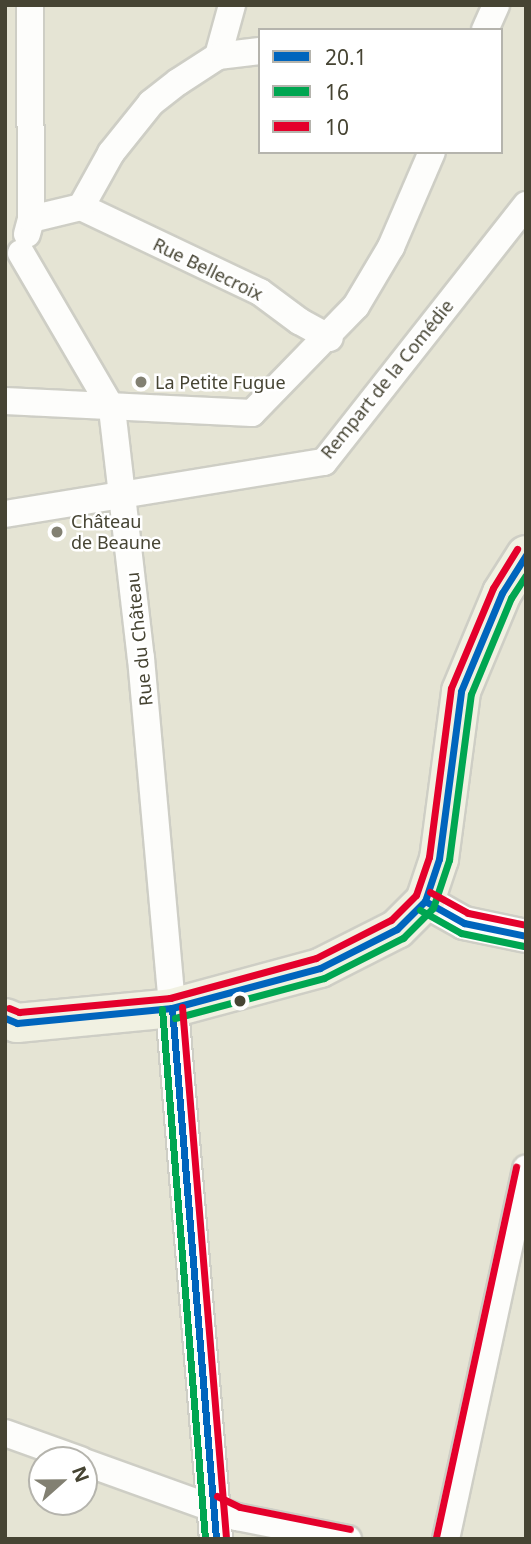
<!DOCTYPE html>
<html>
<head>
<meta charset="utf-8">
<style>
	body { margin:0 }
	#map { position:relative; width:531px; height:1544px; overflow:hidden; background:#f0f0e7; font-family:"Noto Sans",sans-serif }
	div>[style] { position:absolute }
	.residential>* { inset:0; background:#e5e4d4 }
	.roads { filter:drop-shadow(2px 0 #cecec5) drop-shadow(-2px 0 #cecec5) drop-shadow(0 2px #cecec5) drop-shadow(0 -2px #cecec5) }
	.minor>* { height:26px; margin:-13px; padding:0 13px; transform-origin:13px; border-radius:13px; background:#fdfdfb }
	.tertiary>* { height:32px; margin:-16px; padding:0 16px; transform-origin:16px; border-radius:16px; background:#fdfdfb }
	.primary>* { height:38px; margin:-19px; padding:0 19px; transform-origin:19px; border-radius:19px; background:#f1f1e2 }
	.bus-1>* { height:7px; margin:-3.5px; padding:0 3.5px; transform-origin:3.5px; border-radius:3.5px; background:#0065bd }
	.bus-2>* { height:7px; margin:-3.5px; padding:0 3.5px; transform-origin:3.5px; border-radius:3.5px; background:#00a651 }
	.bus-3>* { height:7px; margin:-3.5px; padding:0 3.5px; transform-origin:3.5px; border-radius:3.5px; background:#e4002b }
	.dots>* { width:19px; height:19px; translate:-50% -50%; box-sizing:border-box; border:4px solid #fff; border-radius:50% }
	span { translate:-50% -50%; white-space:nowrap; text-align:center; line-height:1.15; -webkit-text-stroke:5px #fff; paint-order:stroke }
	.street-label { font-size:18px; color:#464433 }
	.poi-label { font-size:18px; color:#464433 }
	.left { translate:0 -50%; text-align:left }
	.frame { position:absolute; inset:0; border:7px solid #464433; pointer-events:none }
	.legend { position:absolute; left:258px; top:28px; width:245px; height:126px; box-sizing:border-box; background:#fff; border:2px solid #b5b4ad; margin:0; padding:9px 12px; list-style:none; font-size:21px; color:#464433 }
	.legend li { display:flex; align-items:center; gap:14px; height:35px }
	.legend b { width:35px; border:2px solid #b5b4ad }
	.north { position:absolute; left:28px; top:1446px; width:70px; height:70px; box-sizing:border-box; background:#fff; border:2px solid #b5b4ad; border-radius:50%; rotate:69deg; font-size:19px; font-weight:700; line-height:28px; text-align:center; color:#464433 }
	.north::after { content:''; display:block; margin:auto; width:24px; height:32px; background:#828072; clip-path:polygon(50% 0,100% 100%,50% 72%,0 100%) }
</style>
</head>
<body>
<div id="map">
	<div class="residential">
		<div style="clip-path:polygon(evenodd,5px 5px,526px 5px,526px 1539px,5px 1539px,5px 5px,260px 30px,501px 30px,501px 152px,260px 152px,260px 30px,5px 5px,42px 1460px,84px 1460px,84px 1502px,42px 1502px,42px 1460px)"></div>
	</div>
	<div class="roads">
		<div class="minor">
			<div style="left:485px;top:30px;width:27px;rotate:-66deg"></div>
			<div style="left:218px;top:56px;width:53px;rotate:-74.6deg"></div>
			<div style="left:81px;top:207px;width:198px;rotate:25.4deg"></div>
			<div style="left:260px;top:292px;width:49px;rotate:36.6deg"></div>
			<div style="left:299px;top:321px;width:35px;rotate:29deg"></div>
			<div style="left:31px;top:219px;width:51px;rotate:-13.5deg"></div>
			<div style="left:81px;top:207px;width:62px;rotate:-60.9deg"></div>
			<div style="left:111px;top:153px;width:64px;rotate:-51.3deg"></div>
			<div style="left:151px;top:103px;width:34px;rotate:-38deg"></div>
			<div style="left:178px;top:82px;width:48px;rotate:-33deg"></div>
			<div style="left:218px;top:56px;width:42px;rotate:-6.8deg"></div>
			<div style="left:27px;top:234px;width:16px;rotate:-75deg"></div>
			<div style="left:31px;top:219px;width:214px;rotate:-90.3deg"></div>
			<div style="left:21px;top:253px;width:181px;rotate:59.7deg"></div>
			<div style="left:112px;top:409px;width:251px;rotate:83.4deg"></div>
			<div style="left:141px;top:658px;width:351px;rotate:84.9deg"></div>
			<div style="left:5px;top:401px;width:247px;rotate:2.8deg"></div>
			<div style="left:252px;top:413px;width:149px;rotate:-45.8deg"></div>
			<div style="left:356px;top:306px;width:69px;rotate:-59.3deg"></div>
			<div style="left:391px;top:247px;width:103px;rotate:-66.7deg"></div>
			<div style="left:5px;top:514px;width:323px;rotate:-9.3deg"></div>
			<div style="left:324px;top:462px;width:327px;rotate:-51.8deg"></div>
			<div style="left:5px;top:1433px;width:80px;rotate:19.8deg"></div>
			<div style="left:84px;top:1462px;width:163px;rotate:19.8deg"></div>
			<div style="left:237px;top:1517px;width:113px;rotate:11.2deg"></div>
			<div style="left:446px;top:1539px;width:379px;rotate:-77.8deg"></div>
		</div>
		<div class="tertiary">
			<div style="left:425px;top:901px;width:45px;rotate:29.4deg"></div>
			<div style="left:464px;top:923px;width:63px;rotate:11.8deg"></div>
			<div style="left:172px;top:1008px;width:533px;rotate:85.26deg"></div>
		</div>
		<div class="primary">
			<div style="left:5px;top:1018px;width:13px;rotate:23deg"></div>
			<div style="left:17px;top:1023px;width:156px;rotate:-5.5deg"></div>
			<div style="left:172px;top:1008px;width:153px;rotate:-15.1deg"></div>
			<div style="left:320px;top:968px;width:86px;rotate:-26.9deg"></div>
			<div style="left:397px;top:929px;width:40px;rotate:-45deg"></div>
			<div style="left:425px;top:901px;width:44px;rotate:-71.6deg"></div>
			<div style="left:439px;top:859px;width:169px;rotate:-82.5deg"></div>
			<div style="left:461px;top:691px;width:106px;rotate:-67.3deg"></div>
			<div style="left:502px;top:593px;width:45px;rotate:-57.7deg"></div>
		</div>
	</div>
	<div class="bus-1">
		<div style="left:425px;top:901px;width:45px;rotate:29.4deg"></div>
		<div style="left:464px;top:923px;width:63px;rotate:11.8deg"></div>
		<div style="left:172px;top:1008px;width:533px;rotate:85.26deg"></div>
		<div style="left:5px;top:1018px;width:13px;rotate:23deg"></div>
		<div style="left:17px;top:1023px;width:156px;rotate:-5.5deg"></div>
		<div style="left:172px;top:1008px;width:153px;rotate:-15.1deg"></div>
		<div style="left:320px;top:968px;width:86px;rotate:-26.9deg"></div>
		<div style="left:397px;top:929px;width:40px;rotate:-45deg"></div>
		<div style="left:425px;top:901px;width:44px;rotate:-71.6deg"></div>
		<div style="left:439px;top:859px;width:169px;rotate:-82.5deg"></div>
		<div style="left:461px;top:691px;width:106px;rotate:-67.3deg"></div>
		<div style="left:502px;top:593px;width:45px;rotate:-57.7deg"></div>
	</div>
	<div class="bus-2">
		<div style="left:420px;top:910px;width:47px;rotate:29.3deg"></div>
		<div style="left:461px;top:933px;width:64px;rotate:11.7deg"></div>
		<div style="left:162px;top:1009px;width:532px;rotate:85.36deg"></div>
		<div style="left:175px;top:1018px;width:154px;rotate:-15deg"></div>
		<div style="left:324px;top:978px;width:89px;rotate:-26.9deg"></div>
		<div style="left:403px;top:938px;width:42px;rotate:-45deg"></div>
		<div style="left:433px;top:908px;width:51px;rotate:-71.6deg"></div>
		<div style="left:449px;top:860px;width:167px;rotate:-82.5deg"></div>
		<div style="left:471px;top:694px;width:104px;rotate:-67.4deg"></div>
		<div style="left:511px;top:598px;width:27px;rotate:-57deg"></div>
	</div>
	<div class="bus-3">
		<div style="left:430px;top:892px;width:43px;rotate:28.9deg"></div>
		<div style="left:468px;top:913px;width:59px;rotate:11.7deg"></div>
		<div style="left:182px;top:1007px;width:533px;rotate:85.26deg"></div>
		<div style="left:9px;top:1008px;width:11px;rotate:22deg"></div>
		<div style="left:19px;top:1012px;width:152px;rotate:-5.3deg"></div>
		<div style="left:170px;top:998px;width:151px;rotate:-15.3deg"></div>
		<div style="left:316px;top:958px;width:84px;rotate:-26.9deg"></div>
		<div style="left:391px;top:920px;width:35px;rotate:-45deg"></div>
		<div style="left:416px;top:895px;width:40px;rotate:-71.1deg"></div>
		<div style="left:429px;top:857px;width:170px;rotate:-82.6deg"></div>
		<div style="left:451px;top:688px;width:108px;rotate:-67.2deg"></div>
		<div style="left:493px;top:588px;width:46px;rotate:-58.4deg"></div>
		<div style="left:217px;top:1496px;width:25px;rotate:26deg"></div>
		<div style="left:240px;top:1507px;width:112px;rotate:11.3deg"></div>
		<div style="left:436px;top:1537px;width:379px;rotate:-77.8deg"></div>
	</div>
	<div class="dots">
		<div style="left:141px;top:382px;background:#828072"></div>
		<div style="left:57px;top:532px;background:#828072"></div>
		<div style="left:240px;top:1001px;background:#464433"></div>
	</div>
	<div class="street-label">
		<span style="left:208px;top:269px;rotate:26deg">Rue Bellecroix</span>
		<span style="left:387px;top:379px;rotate:-51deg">Rempart de la Comédie</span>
		<span style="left:139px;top:639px;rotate:-96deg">Rue du Château</span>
	</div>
	<div class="poi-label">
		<span class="left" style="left:155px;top:382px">La Petite Fugue</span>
		<span class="left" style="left:71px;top:532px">Château<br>de Beaune</span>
	</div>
	<div class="frame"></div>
	<ul class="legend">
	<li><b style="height:9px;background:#0065bd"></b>20.1</li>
	<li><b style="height:9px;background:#00a651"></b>16</li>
	<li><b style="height:9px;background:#e4002b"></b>10</li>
	</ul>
	<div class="north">N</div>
</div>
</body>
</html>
